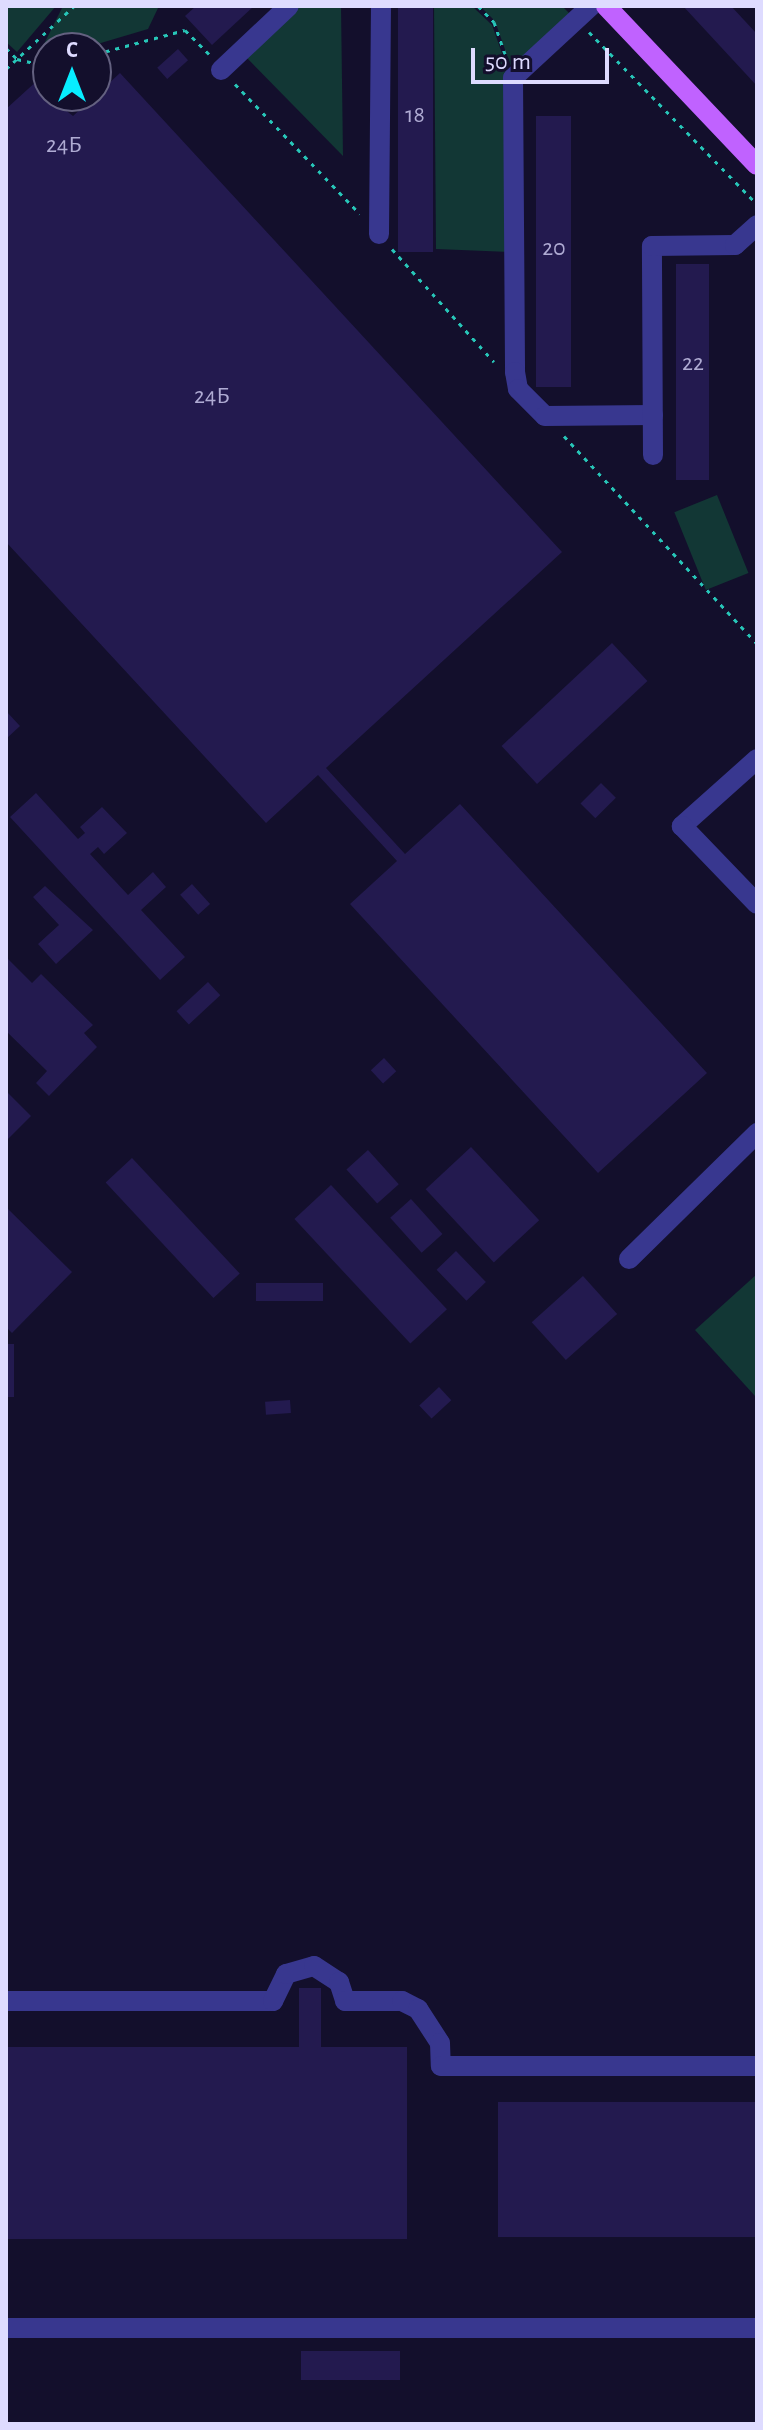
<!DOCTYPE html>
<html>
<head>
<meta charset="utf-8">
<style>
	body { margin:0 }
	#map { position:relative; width:763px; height:2430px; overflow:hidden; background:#130f2c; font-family:"Alegreya Sans",sans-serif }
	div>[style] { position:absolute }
	.green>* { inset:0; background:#123735; transform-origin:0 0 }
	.building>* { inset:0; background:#231a4f; transform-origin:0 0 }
	.path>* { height:3px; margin-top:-1.5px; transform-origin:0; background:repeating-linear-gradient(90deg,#27c6b8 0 4px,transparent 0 10px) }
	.minor>* { height:20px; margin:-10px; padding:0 10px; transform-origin:10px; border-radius:10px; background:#38378f }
	.major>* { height:20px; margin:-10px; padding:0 10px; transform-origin:10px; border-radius:10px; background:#c062ff }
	span { translate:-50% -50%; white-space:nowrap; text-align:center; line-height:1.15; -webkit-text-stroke:6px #130f2c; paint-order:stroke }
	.number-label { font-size:24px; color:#afabd3 }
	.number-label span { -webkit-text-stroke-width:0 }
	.frame { position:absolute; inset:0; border:8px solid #dedbff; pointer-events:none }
	.north { position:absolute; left:32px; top:32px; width:80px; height:80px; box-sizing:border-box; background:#130f2c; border:2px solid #646180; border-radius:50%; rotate:0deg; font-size:22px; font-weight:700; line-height:32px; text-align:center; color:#dedbff }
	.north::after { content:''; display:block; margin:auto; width:28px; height:36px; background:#07edff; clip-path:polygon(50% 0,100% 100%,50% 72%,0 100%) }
	.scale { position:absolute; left:471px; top:48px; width:138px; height:36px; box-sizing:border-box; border:4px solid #dedbff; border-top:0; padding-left:10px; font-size:24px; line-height:28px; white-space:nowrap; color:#dedbff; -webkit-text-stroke:6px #130f2c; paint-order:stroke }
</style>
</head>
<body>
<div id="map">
	<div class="green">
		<div style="clip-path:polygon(6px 6px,56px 6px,17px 52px,6px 42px)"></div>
		<div style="clip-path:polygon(63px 6px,159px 6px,148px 29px,84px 48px,48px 50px,43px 46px)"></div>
		<div style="clip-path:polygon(299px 6px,341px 6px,343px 156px,245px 56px)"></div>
		<div style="clip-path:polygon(434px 6px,472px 6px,492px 25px,511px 79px,512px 252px,436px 249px)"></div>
		<div style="clip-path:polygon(480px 6px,562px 6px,575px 19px,514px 75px,495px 21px)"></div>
		<div style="left:717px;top:495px;width:84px;height:46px;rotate:68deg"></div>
		<div style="clip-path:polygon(757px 1274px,757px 1395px,755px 1396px,695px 1330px)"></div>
	</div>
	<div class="building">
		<div style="clip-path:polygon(196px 6px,254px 6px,212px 45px,185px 16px)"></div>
		<div style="left:398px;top:6px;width:35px;height:246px"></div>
		<div style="clip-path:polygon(683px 6px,731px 6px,757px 34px,757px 86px)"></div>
		<div style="left:178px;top:49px;width:15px;height:28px;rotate:48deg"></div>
		<div style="clip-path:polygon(120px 73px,562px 552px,326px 768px,405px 854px,460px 804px,707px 1073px,598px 1173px,350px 904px,397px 861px,318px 775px,266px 823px,6px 542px,6px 109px,39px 79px,48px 96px,73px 116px)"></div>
		<div style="left:536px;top:116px;width:35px;height:271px"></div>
		<div style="left:676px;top:264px;width:33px;height:216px"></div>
		<div style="left:612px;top:643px;width:52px;height:151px;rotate:47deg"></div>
		<div style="clip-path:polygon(6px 711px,20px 726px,6px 739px)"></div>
		<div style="left:601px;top:783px;width:21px;height:29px;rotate:45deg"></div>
		<div style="clip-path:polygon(36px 793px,78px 839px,85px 833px,80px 827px,102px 807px,127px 833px,104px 854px,98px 847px,90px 854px,128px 895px,153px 872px,166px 887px,141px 910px,185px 957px,160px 980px,10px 817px)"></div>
		<div style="left:192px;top:884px;width:27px;height:16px;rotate:48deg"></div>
		<div style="clip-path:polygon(45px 886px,93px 930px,56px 964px,38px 944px,59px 925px,33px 897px)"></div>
		<div style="clip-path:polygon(6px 957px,32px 983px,41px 974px,93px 1025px,84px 1033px,97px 1047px,49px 1096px,36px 1083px,47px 1071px,6px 1031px)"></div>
		<div style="left:208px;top:982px;width:18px;height:43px;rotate:47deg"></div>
		<div style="left:384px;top:1058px;width:18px;height:18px;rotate:47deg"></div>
		<div style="clip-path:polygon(6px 1091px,31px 1116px,6px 1141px)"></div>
		<div style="left:471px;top:1147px;width:100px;height:62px;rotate:47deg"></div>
		<div style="left:368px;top:1150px;width:46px;height:29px;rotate:48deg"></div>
		<div style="left:132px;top:1158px;width:158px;height:36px;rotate:47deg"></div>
		<div style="left:331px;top:1185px;width:170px;height:50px;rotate:47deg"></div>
		<div style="left:411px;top:1199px;width:47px;height:28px;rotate:48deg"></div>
		<div style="clip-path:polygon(8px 1209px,72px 1272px,12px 1333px,6px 1327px)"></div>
		<div style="left:456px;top:1251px;width:43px;height:27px;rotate:46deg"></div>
		<div style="left:583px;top:1276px;width:51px;height:69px;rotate:48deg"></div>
		<div style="left:323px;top:1283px;width:18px;height:67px;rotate:90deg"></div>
		<div style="left:6px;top:1344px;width:8px;height:53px"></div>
		<div style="left:439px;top:1387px;width:18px;height:27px;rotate:47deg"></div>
		<div style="left:290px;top:1400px;width:13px;height:25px;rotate:86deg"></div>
		<div style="clip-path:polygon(299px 1988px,321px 1988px,321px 2047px,407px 2047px,407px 2239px,6px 2239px,6px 2047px,299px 2047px)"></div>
		<div style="left:498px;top:2102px;width:259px;height:135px"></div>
		<div style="left:301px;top:2351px;width:99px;height:29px"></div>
	</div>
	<div class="path">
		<div style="left:478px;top:6px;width:23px;rotate:45deg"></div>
		<div style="left:494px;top:22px;width:37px;rotate:71deg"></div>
		<div style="left:589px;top:32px;width:240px;rotate:45.7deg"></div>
		<div style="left:6px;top:48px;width:16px;rotate:45deg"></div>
		<div style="left:17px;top:59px;width:32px;rotate:13deg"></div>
		<div style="left:96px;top:54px;width:92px;rotate:-15.1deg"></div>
		<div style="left:185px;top:30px;width:34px;rotate:45deg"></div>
		<div style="left:6px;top:69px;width:93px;rotate:-42.8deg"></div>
		<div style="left:235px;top:84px;width:180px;rotate:46.1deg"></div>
		<div style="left:392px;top:249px;width:152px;rotate:47.9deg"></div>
		<div style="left:564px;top:436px;width:284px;rotate:47.1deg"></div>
	</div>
	<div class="minor">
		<div style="left:591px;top:6px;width:106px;rotate:137.3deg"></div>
		<div style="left:513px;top:78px;width:294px;rotate:89.6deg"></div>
		<div style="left:515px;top:372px;width:17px;rotate:80deg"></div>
		<div style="left:518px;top:389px;width:38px;rotate:45deg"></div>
		<div style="left:545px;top:416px;width:108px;rotate:-0.5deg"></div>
		<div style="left:221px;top:70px;width:93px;rotate:-43.3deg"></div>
		<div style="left:379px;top:234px;width:228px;rotate:-89.5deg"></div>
		<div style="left:653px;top:455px;width:209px;rotate:-90.3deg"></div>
		<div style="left:652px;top:246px;width:83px;rotate:-0.7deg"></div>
		<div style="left:735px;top:245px;width:30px;rotate:-42deg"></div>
		<div style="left:757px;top:759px;width:101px;rotate:138.2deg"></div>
		<div style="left:682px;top:826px;width:108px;rotate:46.1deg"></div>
		<div style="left:629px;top:1259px;width:180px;rotate:-44.5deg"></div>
		<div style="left:6px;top:2001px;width:267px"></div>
		<div style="left:273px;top:2001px;width:30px;rotate:-64deg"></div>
		<div style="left:286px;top:1974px;width:29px;rotate:-16deg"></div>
		<div style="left:314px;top:1966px;width:30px;rotate:33deg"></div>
		<div style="left:339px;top:1982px;width:20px;rotate:72deg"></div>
		<div style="left:345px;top:2001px;width:57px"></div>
		<div style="left:402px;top:2001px;width:18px;rotate:27deg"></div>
		<div style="left:418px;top:2009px;width:40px;rotate:57.1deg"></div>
		<div style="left:440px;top:2043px;width:23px;rotate:88deg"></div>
		<div style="left:441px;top:2066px;width:316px"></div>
		<div style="left:6px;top:2328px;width:751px"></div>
	</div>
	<div class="major">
		<div style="left:606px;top:6px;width:219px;rotate:46.5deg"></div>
	</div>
	<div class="number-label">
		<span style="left:415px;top:116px">18</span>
		<span style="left:64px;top:146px">24Б</span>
		<span style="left:554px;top:249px">20</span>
		<span style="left:693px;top:364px">22</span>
		<span style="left:212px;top:397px">24Б</span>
	</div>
	<div class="frame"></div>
	<div class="north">С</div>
	<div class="scale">50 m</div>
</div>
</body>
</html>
